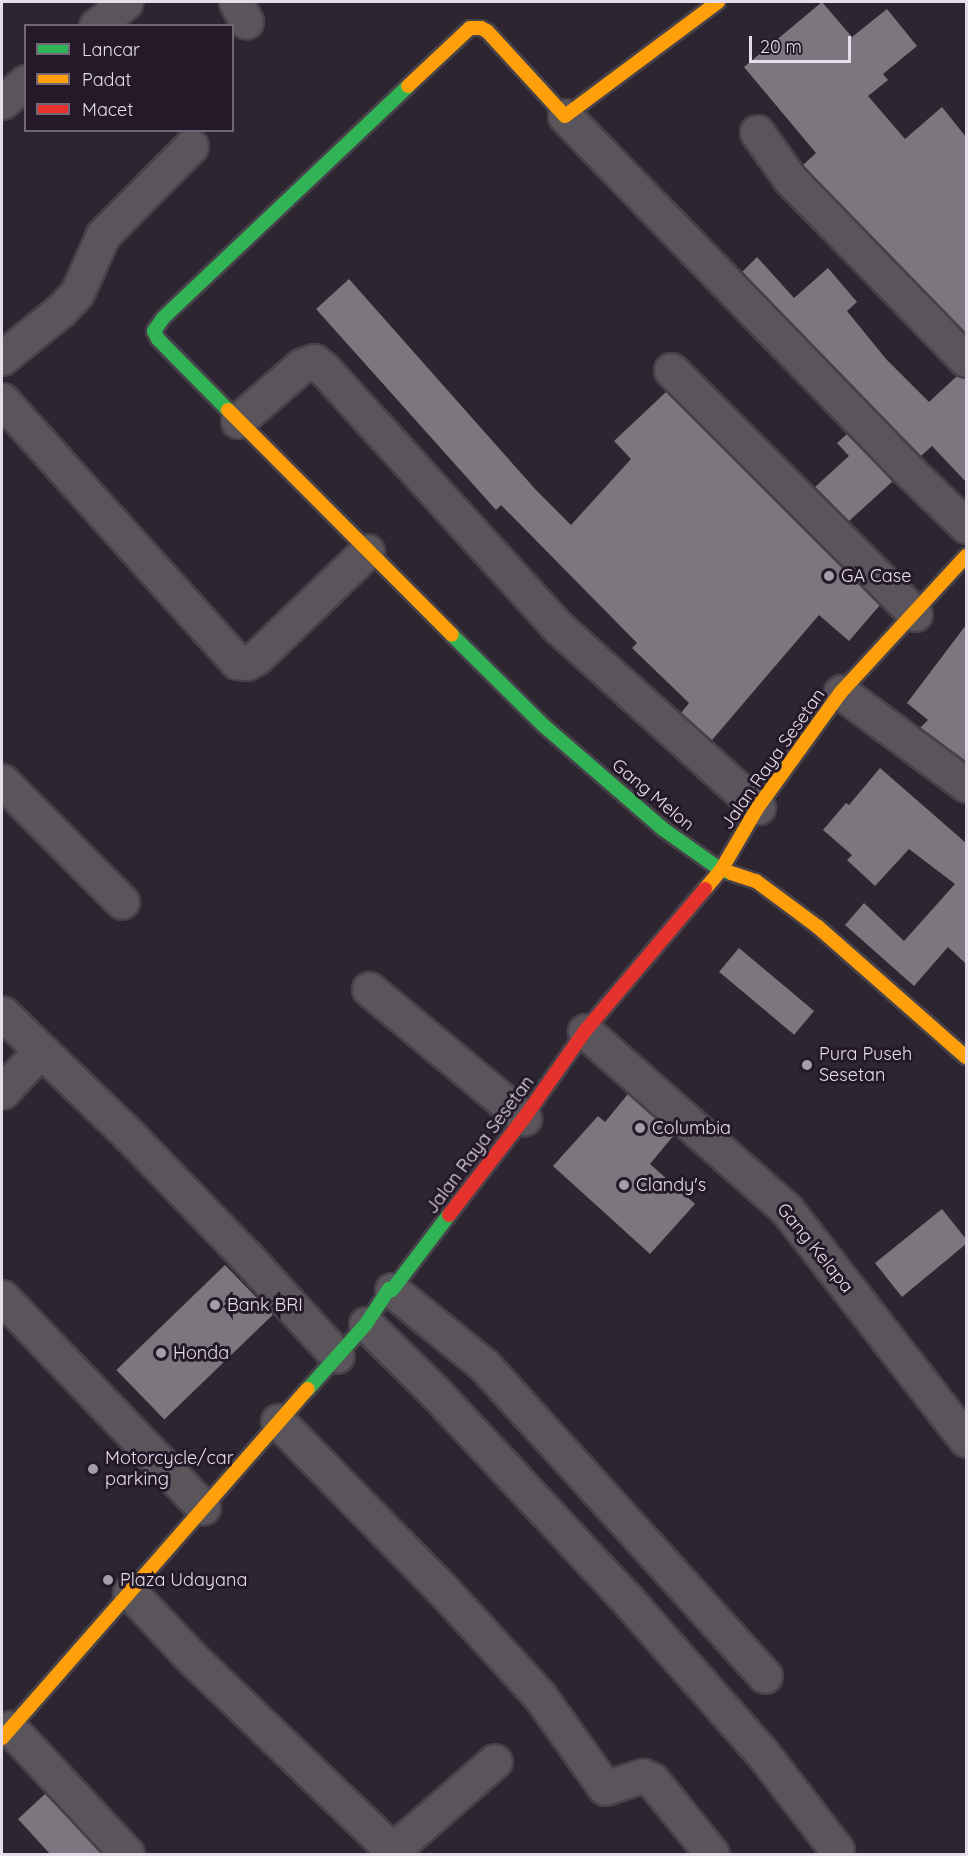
<!DOCTYPE html>
<html>
<head>
<meta charset="utf-8">
<style>
	body { margin:0 }
	#map { position:relative; width:968px; height:1856px; overflow:hidden; background:#2d2630; font-family:Quicksand,sans-serif }
	div>[style] { position:absolute }
	.building>* { inset:0; background:#7c767f; transform-origin:0 0 }
	.roads { filter:drop-shadow(2px 0 #47414a) drop-shadow(-2px 0 #47414a) drop-shadow(0 2px #47414a) drop-shadow(0 -2px #47414a) }
	.street>* { height:33px; margin:-16.5px; padding:0 16.5px; transform-origin:16.5px; border-radius:16.5px; background:#59555b }
	.fast>* { height:14px; margin:-7px; padding:0 7px; transform-origin:7px; border-radius:7px; background:#30b455 }
	.slow>* { height:14px; margin:-7px; padding:0 7px; transform-origin:7px; border-radius:7px; background:#ff9f0a }
	.jam>* { height:14px; margin:-7px; padding:0 7px; transform-origin:7px; border-radius:7px; background:#e5322d }
	.dots>* { width:16px; height:16px; translate:-50% -50%; box-sizing:border-box; border:3px solid #241929; border-radius:50% }
	span { translate:-50% -50%; white-space:nowrap; text-align:center; line-height:1.15; -webkit-text-stroke:6px #241929; paint-order:stroke }
	.poi-label { font-size:18px; color:#e5dde9 }
	.left { translate:0 -50%; text-align:left }
	.street-label { font-size:18px; color:#e5dde9 }
	.frame { position:absolute; inset:0; border:3px solid #e5dde9; pointer-events:none }
	.legend { position:absolute; left:24px; top:24px; width:210px; height:108px; box-sizing:border-box; background:#241929; border:2px solid #716776; margin:0; padding:8px 10px; list-style:none; font-size:18px; color:#e5dde9 }
	.legend li { display:flex; align-items:center; gap:12px; height:30px }
	.legend b { width:30px; border:2px solid #716776 }
	.scale { position:absolute; left:749px; top:36px; width:102px; height:27px; box-sizing:border-box; border:3px solid #e5dde9; border-top:0; padding-left:8px; font-size:18px; line-height:21px; white-space:nowrap; color:#e5dde9; -webkit-text-stroke:4px #241929; paint-order:stroke }
</style>
</head>
<body>
<div id="map">
	<div class="building">
		<div style="clip-path:polygon(822px 2px,852px 37px,887px 9px,917px 46px,883px 74px,888px 80px,868px 96px,905px 139px,942px 107px,966px 137px,966px 334px,804px 167px,803px 165px,816px 153px,744px 67px)"></div>
		<div style="clip-path:polygon(757px 257px,794px 298px,828px 268px,857px 302px,847px 311px,886px 359px,929px 402px,957px 376px,966px 378px,966px 482px,932px 446px,921px 456px,742px 272px)"></div>
		<div style="clip-path:polygon(349px 279px,536px 490px,571px 525px,631px 459px,614px 441px,666px 392px,880px 605px,849px 641px,819px 615px,712px 740px,681px 713px,689px 703px,632px 648px,637px 643px,501px 505px,496px 510px,316px 309px)"></div>
		<div style="clip-path:polygon(847px 434px,893px 481px,849px 521px,815px 487px,849px 456px,837px 443px)"></div>
		<div style="clip-path:polygon(966px 625px,966px 762px,920px 728px,928px 720px,907px 703px)"></div>
		<div style="clip-path:polygon(880px 768px,966px 843px,966px 964px,948px 947px,914px 986px,845px 925px,864px 903px,904px 941px,955px 884px,909px 849px,875px 886px,847px 860px,852px 855px,823px 830px,846px 803px,849px 805px)"></div>
		<div style="left:739px;top:948px;width:98px;height:31px;rotate:40deg"></div>
		<div style="clip-path:polygon(628px 1094px,674px 1135px,650px 1164px,695px 1204px,650px 1254px,553px 1166px,598px 1116px,605px 1122px)"></div>
		<div style="clip-path:polygon(942px 1209px,966px 1239px,966px 1244px,902px 1297px,875px 1263px)"></div>
		<div style="left:225px;top:1265px;width:69px;height:151px;rotate:46deg"></div>
		<div style="clip-path:polygon(45px 1794px,102px 1854px,50px 1854px,18px 1819px)"></div>
	</div>
	<div class="roads">
		<div class="street">
			<div style="left:236px;top:2px;width:22px;rotate:63deg"></div>
			<div style="left:96px;top:26px;width:38px;rotate:-39deg"></div>
			<div style="left:2px;top:102px;width:31px;rotate:-40deg"></div>
			<div style="left:565px;top:116px;width:489px;rotate:45.9deg"></div>
			<div style="left:905px;top:467px;width:85px;rotate:44deg"></div>
			<div style="left:757px;top:132px;width:57px;rotate:54.9deg"></div>
			<div style="left:790px;top:179px;width:252px;rotate:45.8deg"></div>
			<div style="left:2px;top:358px;width:76px;rotate:-39.1deg"></div>
			<div style="left:61px;top:310px;width:23px;rotate:-47deg"></div>
			<div style="left:77px;top:293px;width:64px;rotate:-65.9deg"></div>
			<div style="left:103px;top:235px;width:125px;rotate:-45.3deg"></div>
			<div style="left:671px;top:370px;width:345px;rotate:45deg"></div>
			<div style="left:2px;top:400px;width:352px;rotate:48.1deg"></div>
			<div style="left:237px;top:662px;width:9px;rotate:6deg"></div>
			<div style="left:246px;top:663px;width:11px;rotate:-27deg"></div>
			<div style="left:256px;top:658px;width:154px;rotate:-43.9deg"></div>
			<div style="left:238px;top:421px;width:84px;rotate:-41.1deg"></div>
			<div style="left:301px;top:366px;width:14px;rotate:-21deg"></div>
			<div style="left:314px;top:361px;width:13px;rotate:39deg"></div>
			<div style="left:324px;top:369px;width:350px;rotate:47.8deg"></div>
			<div style="left:559px;top:628px;width:268px;rotate:42deg"></div>
			<div style="left:841px;top:692px;width:156px;rotate:36.6deg"></div>
			<div style="left:2px;top:781px;width:170px;rotate:45.2deg"></div>
			<div style="left:369px;top:989px;width:202px;rotate:39.8deg"></div>
			<div style="left:2px;top:1013px;width:176px;rotate:43.8deg"></div>
			<div style="left:129px;top:1135px;width:164px;rotate:46deg"></div>
			<div style="left:243px;top:1253px;width:139px;rotate:47.6deg"></div>
			<div style="left:585px;top:1031px;width:270px;rotate:41.5deg"></div>
			<div style="left:787px;top:1210px;width:291px;rotate:52.1deg"></div>
			<div style="left:2px;top:1092px;width:57px;rotate:-47.1deg"></div>
			<div style="left:392px;top:1290px;width:119px;rotate:39.2deg"></div>
			<div style="left:484px;top:1365px;width:419px;rotate:47.9deg"></div>
			<div style="left:2px;top:1297px;width:291px;rotate:46.3deg"></div>
			<div style="left:366px;top:1324px;width:97px;rotate:44.6deg"></div>
			<div style="left:435px;top:1392px;width:280px;rotate:47.2deg"></div>
			<div style="left:625px;top:1597px;width:209px;rotate:48.7deg"></div>
			<div style="left:763px;top:1754px;width:121px;rotate:52.4deg"></div>
			<div style="left:278px;top:1421px;width:238px;rotate:45.7deg"></div>
			<div style="left:444px;top:1591px;width:141px;rotate:47.6deg"></div>
			<div style="left:539px;top:1695px;width:114px;rotate:54.6deg"></div>
			<div style="left:605px;top:1788px;width:40px;rotate:-18deg"></div>
			<div style="left:643px;top:1776px;width:10px;rotate:24deg"></div>
			<div style="left:652px;top:1780px;width:95px;rotate:51deg"></div>
			<div style="left:130px;top:1592px;width:92px;rotate:46.8deg"></div>
			<div style="left:193px;top:1659px;width:281px;rotate:43.8deg"></div>
			<div style="left:10px;top:1728px;width:172px;rotate:47.1deg"></div>
			<div style="left:393px;top:1850px;width:135px;rotate:-41.1deg"></div>
		</div>
		<div class="fast">
			<div style="left:228px;top:410px;width:100px;rotate:-134.6deg"></div>
			<div style="left:158px;top:339px;width:9px;rotate:-117deg"></div>
			<div style="left:154px;top:331px;width:16px;rotate:-55deg"></div>
			<div style="left:163px;top:318px;width:337px;rotate:-43.4deg"></div>
			<div style="left:452px;top:635px;width:128px;rotate:44.7deg"></div>
			<div style="left:543px;top:725px;width:159px;rotate:40.9deg"></div>
			<div style="left:663px;top:829px;width:71px;rotate:35.3deg"></div>
			<div style="left:721px;top:870px;width:10px;rotate:17deg"></div>
			<div style="left:308px;top:1389px;width:87px;rotate:-48.3deg"></div>
			<div style="left:366px;top:1324px;width:42px;rotate:-56.7deg"></div>
			<div style="left:389px;top:1289px;width:3px;rotate:18deg"></div>
			<div style="left:392px;top:1290px;width:94px;rotate:-52.8deg"></div>
		</div>
		<div class="slow">
			<div style="left:408px;top:86px;width:85px;rotate:-43.1deg"></div>
			<div style="left:470px;top:28px;width:11px"></div>
			<div style="left:481px;top:28px;width:7px;rotate:27deg"></div>
			<div style="left:487px;top:31px;width:115px;rotate:47.5deg"></div>
			<div style="left:565px;top:116px;width:191px;rotate:-36.7deg"></div>
			<div style="left:228px;top:410px;width:317px;rotate:45.1deg"></div>
			<div style="left:731px;top:873px;width:26px;rotate:18deg"></div>
			<div style="left:756px;top:881px;width:77px;rotate:36.6deg"></div>
			<div style="left:818px;top:927px;width:197px;rotate:41.3deg"></div>
			<div style="left:705px;top:889px;width:25px;rotate:-50deg"></div>
			<div style="left:721px;top:870px;width:73px;rotate:-59.6deg"></div>
			<div style="left:758px;top:807px;width:142px;rotate:-54.2deg"></div>
			<div style="left:841px;top:692px;width:185px;rotate:-47.4deg"></div>
			<div style="left:2px;top:1738px;width:464px;rotate:-48.8deg"></div>
		</div>
		<div class="jam">
			<div style="left:449px;top:1215px;width:123px;rotate:-52.3deg"></div>
			<div style="left:524px;top:1118px;width:106px;rotate:-55deg"></div>
			<div style="left:585px;top:1031px;width:186px;rotate:-49.8deg"></div>
		</div>
	</div>
	<div class="dots">
		<div style="left:829px;top:576px;background:#a59da8"></div>
		<div style="left:807px;top:1065px;background:#a59da8"></div>
		<div style="left:640px;top:1128px;background:#a59da8"></div>
		<div style="left:624px;top:1185px;background:#a59da8"></div>
		<div style="left:215px;top:1305px;background:#a59da8"></div>
		<div style="left:161px;top:1353px;background:#a59da8"></div>
		<div style="left:93px;top:1469px;background:#a59da8"></div>
		<div style="left:108px;top:1580px;background:#a59da8"></div>
	</div>
	<div class="poi-label">
		<span class="left" style="left:841px;top:576px">GA Case</span>
		<span class="left" style="left:819px;top:1065px">Pura Puseh<br>Sesetan</span>
		<span class="left" style="left:652px;top:1128px">Columbia</span>
		<span class="left" style="left:636px;top:1185px">Clandy's</span>
		<span class="left" style="left:227px;top:1305px">Bank BRI</span>
		<span class="left" style="left:173px;top:1353px">Honda</span>
		<span class="left" style="left:105px;top:1469px">Motorcycle/car<br>parking</span>
		<span class="left" style="left:120px;top:1580px">Plaza Udayana</span>
	</div>
	<div class="street-label">
		<span style="left:773px;top:759px;rotate:-55deg">Jalan Raya Sesetan</span>
		<span style="left:653px;top:795px;rotate:40deg">Gang Melon</span>
		<span style="left:480px;top:1145px;rotate:-53deg">Jalan Raya Sesetan</span>
		<span style="left:815px;top:1248px;rotate:51deg">Gang Kelapa</span>
	</div>
	<div class="frame"></div>
	<ul class="legend">
	<li><b style="height:8px;background:#30b455"></b>Lancar</li>
	<li><b style="height:8px;background:#ff9f0a"></b>Padat</li>
	<li><b style="height:8px;background:#e5322d"></b>Macet</li>
	</ul>
	<div class="scale">20 m</div>
</div>
</body>
</html>
